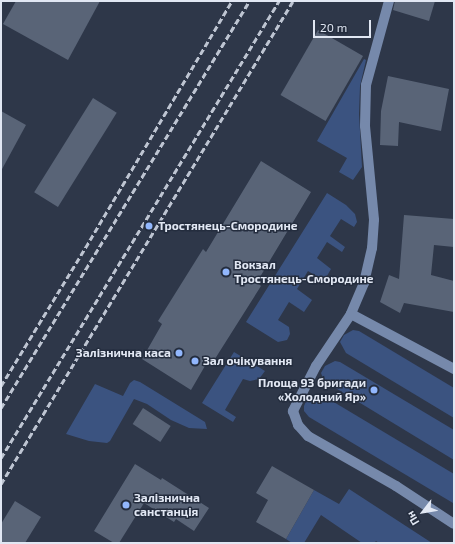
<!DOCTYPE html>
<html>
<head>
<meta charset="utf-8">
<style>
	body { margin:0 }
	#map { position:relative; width:455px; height:544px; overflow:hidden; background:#2e3749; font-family:"Exo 2",sans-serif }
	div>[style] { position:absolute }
	.green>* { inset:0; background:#3b5380 }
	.building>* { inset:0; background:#596477; transform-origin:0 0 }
	.minor>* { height:10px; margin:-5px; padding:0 5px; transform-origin:5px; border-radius:5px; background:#7689ab }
	.rail>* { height:3px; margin-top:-1.5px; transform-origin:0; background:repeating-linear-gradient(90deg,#bec5d2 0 6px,transparent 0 9px) }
	.dots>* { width:11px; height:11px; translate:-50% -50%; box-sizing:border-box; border:2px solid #242d3e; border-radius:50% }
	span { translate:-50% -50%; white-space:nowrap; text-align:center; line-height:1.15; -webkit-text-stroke:3px #242d3e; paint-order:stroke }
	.poi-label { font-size:12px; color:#e1e7f3; font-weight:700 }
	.left { translate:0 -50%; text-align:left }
	.right { translate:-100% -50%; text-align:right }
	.frame { position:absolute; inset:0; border:2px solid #e1e7f3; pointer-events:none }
	.north { position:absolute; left:403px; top:492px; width:40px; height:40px; -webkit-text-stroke:3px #242d3e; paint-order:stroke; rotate:239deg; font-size:11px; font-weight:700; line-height:16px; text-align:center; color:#e1e7f3 }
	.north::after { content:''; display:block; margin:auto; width:14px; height:18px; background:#e1e7f3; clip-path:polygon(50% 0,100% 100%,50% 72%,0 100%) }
	.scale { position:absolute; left:313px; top:20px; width:58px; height:18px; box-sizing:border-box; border:2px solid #e1e7f3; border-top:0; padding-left:5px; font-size:12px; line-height:14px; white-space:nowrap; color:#e1e7f3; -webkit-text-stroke:3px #242d3e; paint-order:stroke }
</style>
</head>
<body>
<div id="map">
	<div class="green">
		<div style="clip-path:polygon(364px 59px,366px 60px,360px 86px,359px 114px,362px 167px,353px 180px,339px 172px,347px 158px,317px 141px)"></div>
		<div style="clip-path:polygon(327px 193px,346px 205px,355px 214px,357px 222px,354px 227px,341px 219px,330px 236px,345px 247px,342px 252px,327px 242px,317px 258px,331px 269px,324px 281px,308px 271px,297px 289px,312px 300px,304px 312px,289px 302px,278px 320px,289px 327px,290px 334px,287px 340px,278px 342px,246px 322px)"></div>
		<div style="clip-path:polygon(353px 330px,359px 331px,454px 388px,454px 418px,346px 353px,340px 342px,344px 335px)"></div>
		<div style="clip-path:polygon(234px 352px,265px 371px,259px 379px,250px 381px,243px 379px,225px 410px,236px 417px,233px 422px,202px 403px)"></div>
		<div style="clip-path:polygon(335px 361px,340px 362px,454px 430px,454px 460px,324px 381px,321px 373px,325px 366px)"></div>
		<div style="clip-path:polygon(134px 380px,140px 382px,205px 422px,207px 429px,189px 428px,171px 420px,147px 404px,134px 399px,110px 441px,107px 443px,89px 441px,66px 434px,95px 384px,123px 396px,130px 383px)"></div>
		<div style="clip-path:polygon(317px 394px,322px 395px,454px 474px,453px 503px,309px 417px,304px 411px,304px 406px,307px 399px)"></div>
		<div style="clip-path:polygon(349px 489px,432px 543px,379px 543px,376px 541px,374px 543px,362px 543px,321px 515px,304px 543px,292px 543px,286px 539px,314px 490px,339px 504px)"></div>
	</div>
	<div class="building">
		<div style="clip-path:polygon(16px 1px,100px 1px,68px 60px,3px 24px)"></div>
		<div style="clip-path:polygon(395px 1px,435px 1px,429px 21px,393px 10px)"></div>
		<div style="left:318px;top:30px;width:52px;height:75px;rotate:30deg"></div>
		<div style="clip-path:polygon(388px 76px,449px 89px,441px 131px,399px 122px,398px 146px,380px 145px,381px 111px)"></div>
		<div style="left:93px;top:98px;width:28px;height:111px;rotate:32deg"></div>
		<div style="clip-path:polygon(1px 111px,26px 125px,1px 171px)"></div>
		<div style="clip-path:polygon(261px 161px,311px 192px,257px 282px,261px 286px,213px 362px,209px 359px,191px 390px,142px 359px,162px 324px,158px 321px,203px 249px,206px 252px)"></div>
		<div style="clip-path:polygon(404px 215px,454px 219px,454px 247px,434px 245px,431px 275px,454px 281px,454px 312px,404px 303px,400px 313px,380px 302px,389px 275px,399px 279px)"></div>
		<div style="left:143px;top:408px;width:33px;height:19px;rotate:33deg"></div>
		<div style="clip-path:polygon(135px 464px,161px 480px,162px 478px,209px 508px,194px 531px,176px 519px,174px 522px,144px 503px,119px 543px,114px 543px,94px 531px)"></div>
		<div style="clip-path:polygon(272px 466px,314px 490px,286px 539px,256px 522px,268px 500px,256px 493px)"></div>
		<div style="clip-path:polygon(15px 501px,41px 517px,25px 543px,1px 543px,1px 524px)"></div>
	</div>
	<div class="minor">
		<div style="left:389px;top:1px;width:87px;rotate:105.3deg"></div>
		<div style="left:366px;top:85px;width:41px;rotate:91.4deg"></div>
		<div style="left:365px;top:126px;width:94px;rotate:84.5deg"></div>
		<div style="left:374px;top:220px;width:28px;rotate:94deg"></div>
		<div style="left:372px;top:248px;width:36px;rotate:103deg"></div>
		<div style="left:364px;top:283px;width:34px;rotate:113deg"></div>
		<div style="left:351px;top:314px;width:63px;rotate:123.9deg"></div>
		<div style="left:316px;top:366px;width:51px;rotate:117.1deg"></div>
		<div style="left:293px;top:411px;width:15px;rotate:70deg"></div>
		<div style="left:298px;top:425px;width:15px;rotate:48deg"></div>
		<div style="left:308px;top:436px;width:101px;rotate:29.6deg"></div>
		<div style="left:396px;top:486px;width:69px;rotate:33.2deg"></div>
		<div style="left:351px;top:314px;width:117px;rotate:28.1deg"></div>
	</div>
	<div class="rail">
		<div style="left:1px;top:386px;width:171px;rotate:-58.6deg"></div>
		<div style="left:90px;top:240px;width:278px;rotate:-59.3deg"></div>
		<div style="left:1px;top:408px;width:477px;rotate:-58.6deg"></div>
		<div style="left:1px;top:458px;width:535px;rotate:-58.69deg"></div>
		<div style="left:1px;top:484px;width:564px;rotate:-58.84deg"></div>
	</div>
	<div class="dots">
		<div style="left:149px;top:226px;background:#92b7fd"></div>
		<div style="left:226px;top:272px;background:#92b7fd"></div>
		<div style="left:179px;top:353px;background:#92b7fd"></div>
		<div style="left:195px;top:361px;background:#92b7fd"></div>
		<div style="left:374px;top:390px;background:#92b7fd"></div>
		<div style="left:126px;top:505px;background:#92b7fd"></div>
	</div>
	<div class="poi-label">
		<span class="left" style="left:158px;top:226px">Тростянець-Смородине</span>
		<span class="left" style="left:234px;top:272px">Вокзал<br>Тростянець-Смородине</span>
		<span class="right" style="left:171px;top:353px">Залізнична каса</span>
		<span class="left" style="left:203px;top:361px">Зал очікування</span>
		<span class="right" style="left:366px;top:390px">Площа 93 бригади<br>«Холодний Яр»</span>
		<span class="left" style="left:134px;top:505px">Залізнична<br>санстанція</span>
	</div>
	<div class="frame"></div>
	<div class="north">Пн</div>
	<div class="scale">20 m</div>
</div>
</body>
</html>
